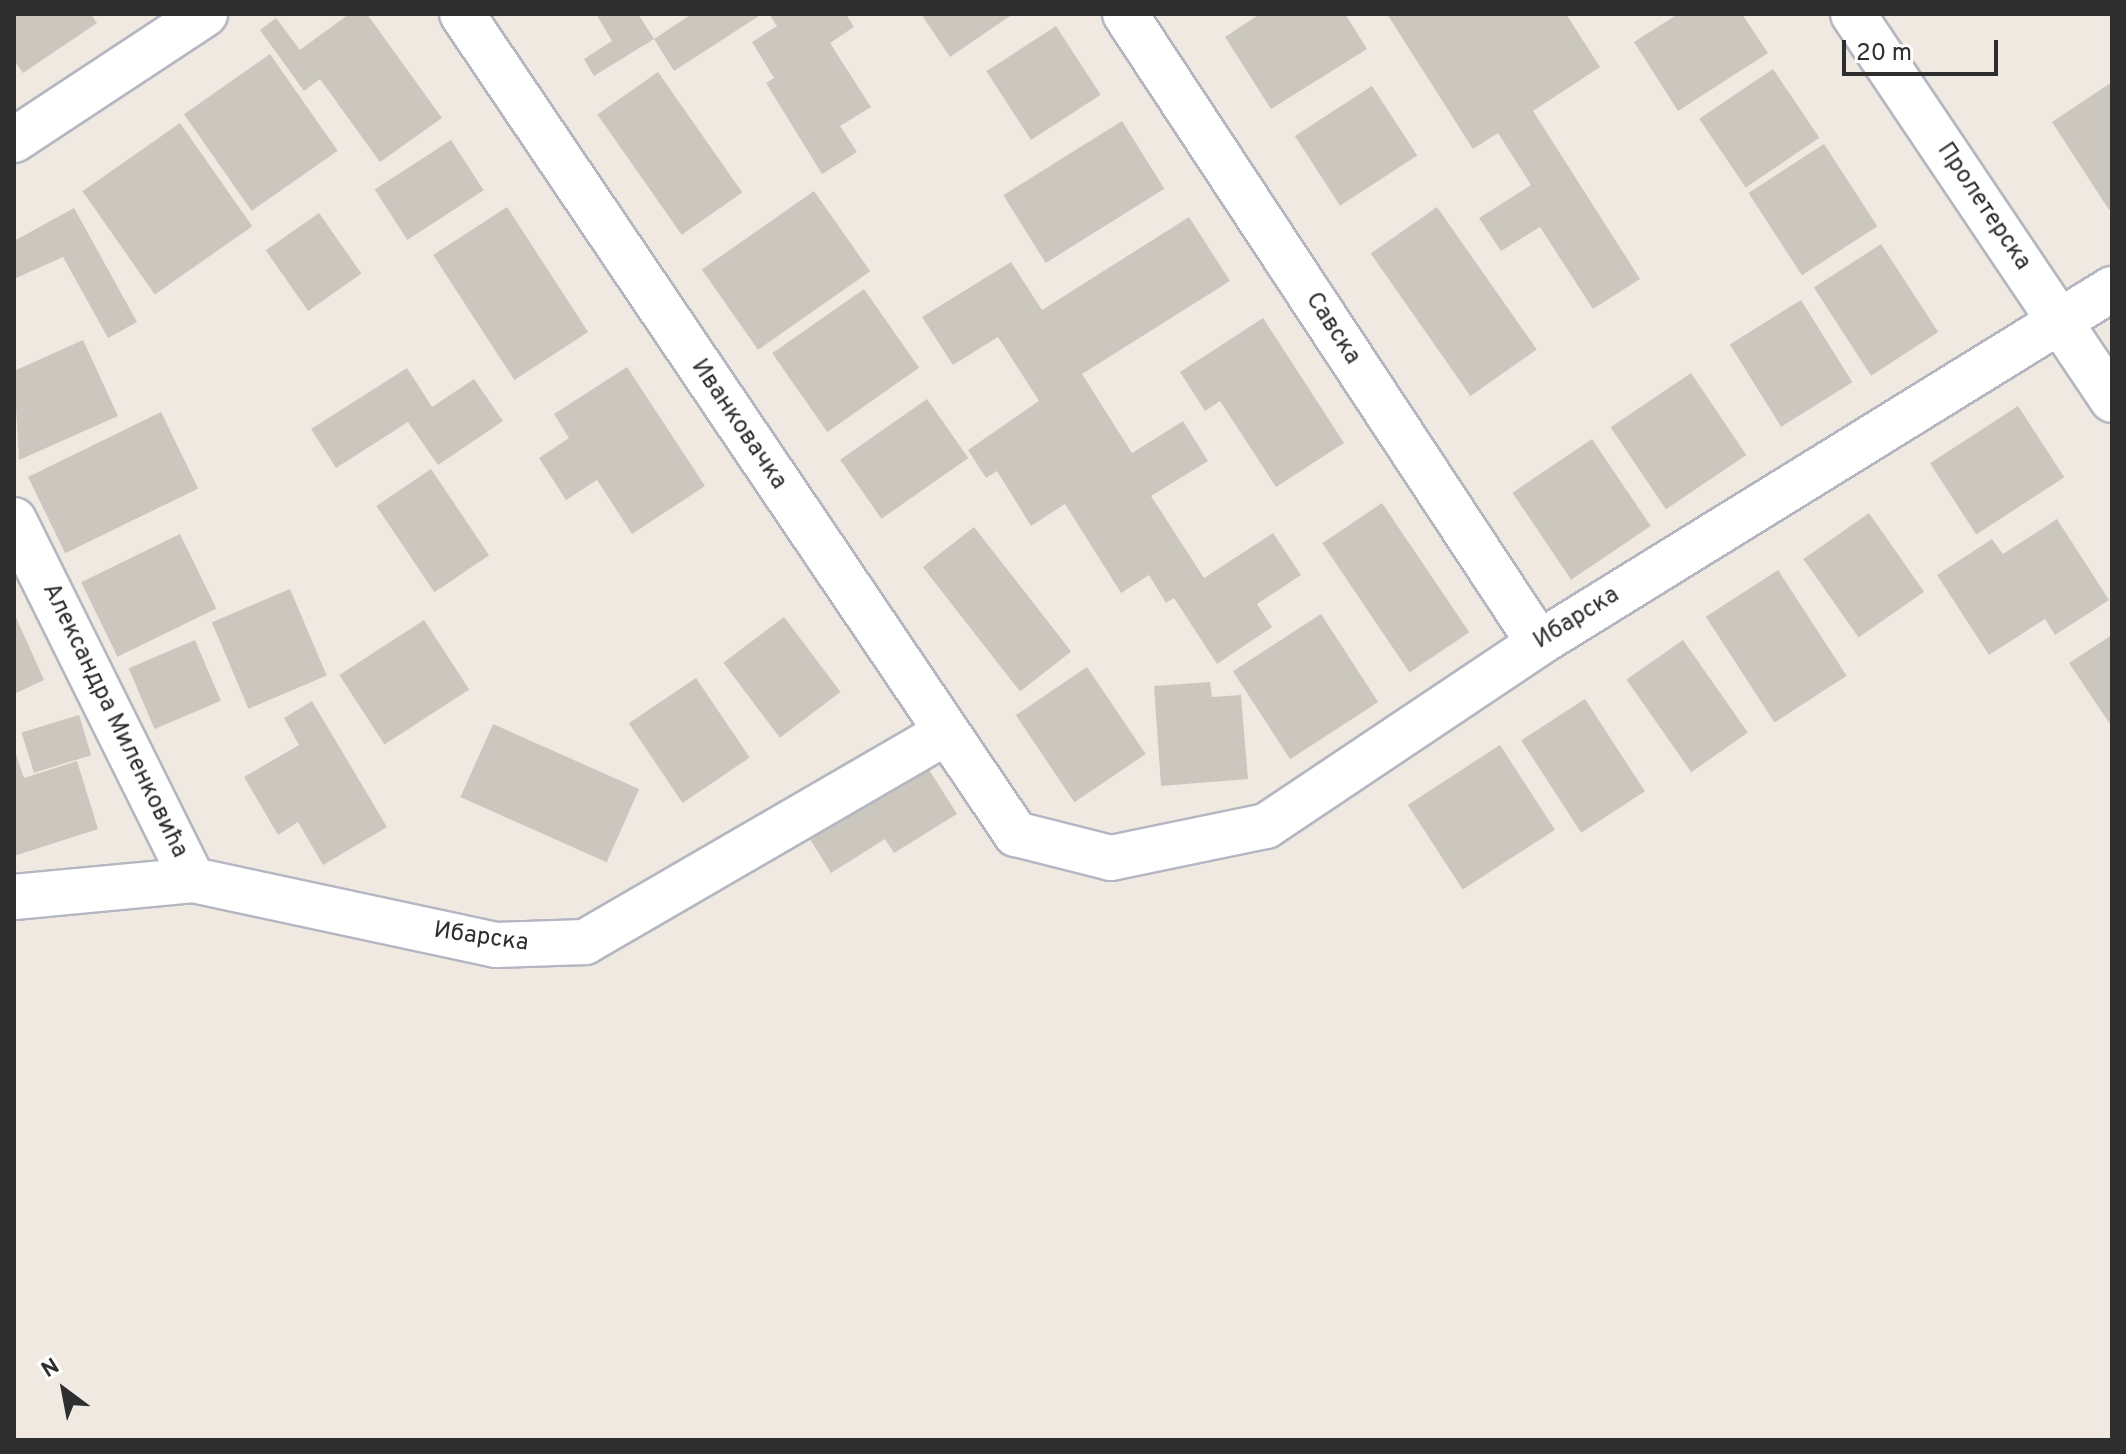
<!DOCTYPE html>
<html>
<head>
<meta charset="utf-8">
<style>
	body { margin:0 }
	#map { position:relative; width:2126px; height:1454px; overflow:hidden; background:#efe9e1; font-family:Overpass,sans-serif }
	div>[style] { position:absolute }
	.building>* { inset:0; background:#cbc7bf; transform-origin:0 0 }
	.roads { filter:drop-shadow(2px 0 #b4b7c1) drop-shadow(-2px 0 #b4b7c1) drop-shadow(0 2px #b4b7c1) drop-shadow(0 -2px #b4b7c1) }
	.minor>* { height:44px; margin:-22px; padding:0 22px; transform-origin:22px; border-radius:22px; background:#fff }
	.tertiary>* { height:44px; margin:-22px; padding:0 22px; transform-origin:22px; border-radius:22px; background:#fff }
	span { translate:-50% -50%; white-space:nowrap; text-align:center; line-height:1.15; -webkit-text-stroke:6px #fff; paint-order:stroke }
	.street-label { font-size:24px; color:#2e2e2e }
	.frame { position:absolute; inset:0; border:16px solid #2e2e2e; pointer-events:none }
	.north { position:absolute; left:24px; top:1350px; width:80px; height:80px; -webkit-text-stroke:6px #fff; paint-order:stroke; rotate:328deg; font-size:22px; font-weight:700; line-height:32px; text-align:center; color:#2e2e2e }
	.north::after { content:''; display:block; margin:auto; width:28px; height:36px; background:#2e2e2e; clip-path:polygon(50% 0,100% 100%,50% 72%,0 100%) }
	.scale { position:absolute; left:1842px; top:40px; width:156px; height:36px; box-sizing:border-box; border:4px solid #2e2e2e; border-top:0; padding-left:10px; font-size:24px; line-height:28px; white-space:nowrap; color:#2e2e2e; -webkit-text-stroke:6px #fff; paint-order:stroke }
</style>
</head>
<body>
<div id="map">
	<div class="building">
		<div style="clip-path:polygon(14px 14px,91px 14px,97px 23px,23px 73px,14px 60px)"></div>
		<div style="clip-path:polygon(349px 14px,367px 14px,442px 118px,380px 162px,320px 79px,304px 91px,260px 30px,276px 18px,300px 50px)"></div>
		<div style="clip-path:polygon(596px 14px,638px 14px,654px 39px,594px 76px,584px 59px,612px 41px)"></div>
		<div style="clip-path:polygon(692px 14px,762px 14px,674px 71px,654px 39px)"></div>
		<div style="clip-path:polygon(769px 14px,846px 14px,854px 27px,830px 43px,871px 107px,840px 126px,857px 152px,822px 174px,766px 83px,774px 78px,752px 42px,777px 26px)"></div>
		<div style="clip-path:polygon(921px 14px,1013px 14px,950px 57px)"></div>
		<div style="clip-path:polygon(1260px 14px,1345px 14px,1367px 49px,1271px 109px,1225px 37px)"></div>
		<div style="clip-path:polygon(1387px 14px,1566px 14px,1600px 67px,1533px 111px,1640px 279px,1593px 309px,1540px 227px,1501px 251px,1479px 218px,1531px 185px,1498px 133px,1473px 149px)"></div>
		<div style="clip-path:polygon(1678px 14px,1742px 14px,1768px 53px,1678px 111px,1634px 42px)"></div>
		<div style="left:1056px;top:26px;width:82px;height:83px;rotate:57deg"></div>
		<div style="left:270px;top:54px;width:118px;height:105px;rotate:55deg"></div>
		<div style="left:1773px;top:69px;width:83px;height:89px;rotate:56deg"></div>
		<div style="left:658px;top:72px;width:147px;height:74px;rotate:55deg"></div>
		<div style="clip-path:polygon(2112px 82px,2112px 208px,2109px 210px,2052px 122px)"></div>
		<div style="left:1372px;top:86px;width:83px;height:92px;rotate:57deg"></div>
		<div style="left:1122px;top:121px;width:80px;height:140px;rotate:58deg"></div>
		<div style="left:180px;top:123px;width:126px;height:119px;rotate:55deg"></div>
		<div style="left:451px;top:140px;width:60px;height:91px;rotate:57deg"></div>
		<div style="left:1824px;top:144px;width:98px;height:90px;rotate:57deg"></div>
		<div style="left:814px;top:191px;width:98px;height:137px;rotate:55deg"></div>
		<div style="left:507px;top:207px;width:149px;height:88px;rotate:57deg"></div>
		<div style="left:1437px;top:207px;width:174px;height:81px;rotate:55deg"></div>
		<div style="clip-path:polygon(74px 208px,137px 322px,108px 338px,63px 257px,14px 279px,14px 241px)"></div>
		<div style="left:319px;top:213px;width:74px;height:65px;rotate:55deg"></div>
		<div style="clip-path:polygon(1189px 217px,1230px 281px,1082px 374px,1132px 453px,1183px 421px,1208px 461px,1151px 496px,1204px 578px,1273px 533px,1301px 575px,1257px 604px,1272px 627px,1217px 664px,1174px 598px,1166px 603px,1149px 575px,1121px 593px,1065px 504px,1031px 526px,997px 471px,986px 478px,968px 450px,1039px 401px,998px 337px,953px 365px,922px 317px,1011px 262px,1042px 310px)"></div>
		<div style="left:1881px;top:244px;width:105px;height:80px;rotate:57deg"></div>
		<div style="left:864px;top:289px;width:96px;height:112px;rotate:55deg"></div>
		<div style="left:1801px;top:300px;width:97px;height:84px;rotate:58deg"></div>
		<div style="clip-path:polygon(1263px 318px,1344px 443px,1276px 487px,1220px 401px,1205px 411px,1180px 372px)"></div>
		<div style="clip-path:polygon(83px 340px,118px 416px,19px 460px,14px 371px)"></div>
		<div style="clip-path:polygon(627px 367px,705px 486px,632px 534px,597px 480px,566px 500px,539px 458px,569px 438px,554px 414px)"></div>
		<div style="clip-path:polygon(407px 368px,432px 407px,474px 379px,503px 421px,438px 465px,408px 422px,336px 468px,311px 429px)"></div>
		<div style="left:1691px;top:373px;width:99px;height:97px;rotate:56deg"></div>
		<div style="left:927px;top:399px;width:72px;height:106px;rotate:55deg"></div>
		<div style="left:2018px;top:406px;width:85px;height:105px;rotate:57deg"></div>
		<div style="left:161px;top:412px;width:85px;height:148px;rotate:64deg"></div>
		<div style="left:1592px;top:439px;width:105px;height:96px;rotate:56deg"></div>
		<div style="left:431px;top:469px;width:104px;height:66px;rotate:56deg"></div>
		<div style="left:1382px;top:503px;width:156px;height:72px;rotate:56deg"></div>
		<div style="left:1869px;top:513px;width:96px;height:80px;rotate:55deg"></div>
		<div style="clip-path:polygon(2057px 519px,2109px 600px,2055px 635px,2045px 619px,1989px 655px,1937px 575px,1992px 539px,2003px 554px)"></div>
		<div style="left:974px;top:527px;width:158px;height:65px;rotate:52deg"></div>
		<div style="left:180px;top:534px;width:83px;height:110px;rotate:64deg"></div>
		<div style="left:1778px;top:570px;width:126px;height:86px;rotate:57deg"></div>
		<div style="left:290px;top:589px;width:94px;height:85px;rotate:67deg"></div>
		<div style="clip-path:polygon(14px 613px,44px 680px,14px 694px)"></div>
		<div style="left:1321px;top:614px;width:105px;height:105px;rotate:57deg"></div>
		<div style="left:784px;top:617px;width:94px;height:76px;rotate:53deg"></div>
		<div style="left:424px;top:620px;width:83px;height:101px;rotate:57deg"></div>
		<div style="clip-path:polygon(2112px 635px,2112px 727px,2069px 663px)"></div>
		<div style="left:195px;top:640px;width:66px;height:72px;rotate:67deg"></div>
		<div style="left:1683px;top:640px;width:113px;height:69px;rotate:55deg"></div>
		<div style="left:1087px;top:667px;width:105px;height:86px;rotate:56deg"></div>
		<div style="left:696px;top:678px;width:96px;height:81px;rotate:56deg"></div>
		<div style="clip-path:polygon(1210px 682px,1212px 697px,1241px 695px,1248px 779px,1161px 786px,1154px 686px)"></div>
		<div style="left:1585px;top:699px;width:110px;height:76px;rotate:57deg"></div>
		<div style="clip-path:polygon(312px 701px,387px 827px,323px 865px,298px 822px,278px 835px,244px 777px,299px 745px,284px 718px)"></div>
		<div style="left:79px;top:715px;width:42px;height:60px;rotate:73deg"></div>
		<div style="left:493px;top:724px;width:160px;height:80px;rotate:24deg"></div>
		<div style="left:1500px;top:745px;width:101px;height:110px;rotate:57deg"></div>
		<div style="clip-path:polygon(14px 748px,24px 778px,77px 761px,98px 829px,14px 856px)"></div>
		<div style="clip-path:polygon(921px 757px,957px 814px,894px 853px,885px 839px,831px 873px,805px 831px)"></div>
	</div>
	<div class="roads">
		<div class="minor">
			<div style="left:462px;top:14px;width:990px;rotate:55.96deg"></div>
			<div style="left:1016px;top:834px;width:98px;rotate:14.2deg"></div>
			<div style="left:1111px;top:858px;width:158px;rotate:-11.7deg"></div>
			<div style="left:1266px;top:826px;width:329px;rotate:-33.8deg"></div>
			<div style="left:1539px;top:643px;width:674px;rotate:-31.71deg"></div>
			<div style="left:1125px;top:14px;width:753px;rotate:56.65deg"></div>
			<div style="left:14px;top:140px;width:229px;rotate:-33.4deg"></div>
			<div style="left:14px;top:520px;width:402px;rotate:63.6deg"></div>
			<div style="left:14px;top:897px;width:180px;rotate:-5.4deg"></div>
			<div style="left:193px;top:880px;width:310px;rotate:12.1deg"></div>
			<div style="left:496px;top:945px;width:89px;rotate:-1.9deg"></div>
			<div style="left:585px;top:942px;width:416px;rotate:-30.1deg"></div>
		</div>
		<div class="tertiary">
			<div style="left:1853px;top:14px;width:465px;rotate:56.1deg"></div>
		</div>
	</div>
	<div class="street-label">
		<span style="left:1983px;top:207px;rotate:56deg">Пролетерска</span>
		<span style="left:1332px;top:329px;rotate:57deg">Савска</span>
		<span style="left:738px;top:425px;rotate:56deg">Иванковачка</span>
		<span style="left:1577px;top:619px;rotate:-32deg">Ибарска</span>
		<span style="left:114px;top:721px;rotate:64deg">Александра Миленковића</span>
		<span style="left:481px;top:938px;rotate:8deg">Ибарска</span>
	</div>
	<div class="frame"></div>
	<div class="north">N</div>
	<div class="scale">20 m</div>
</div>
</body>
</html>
